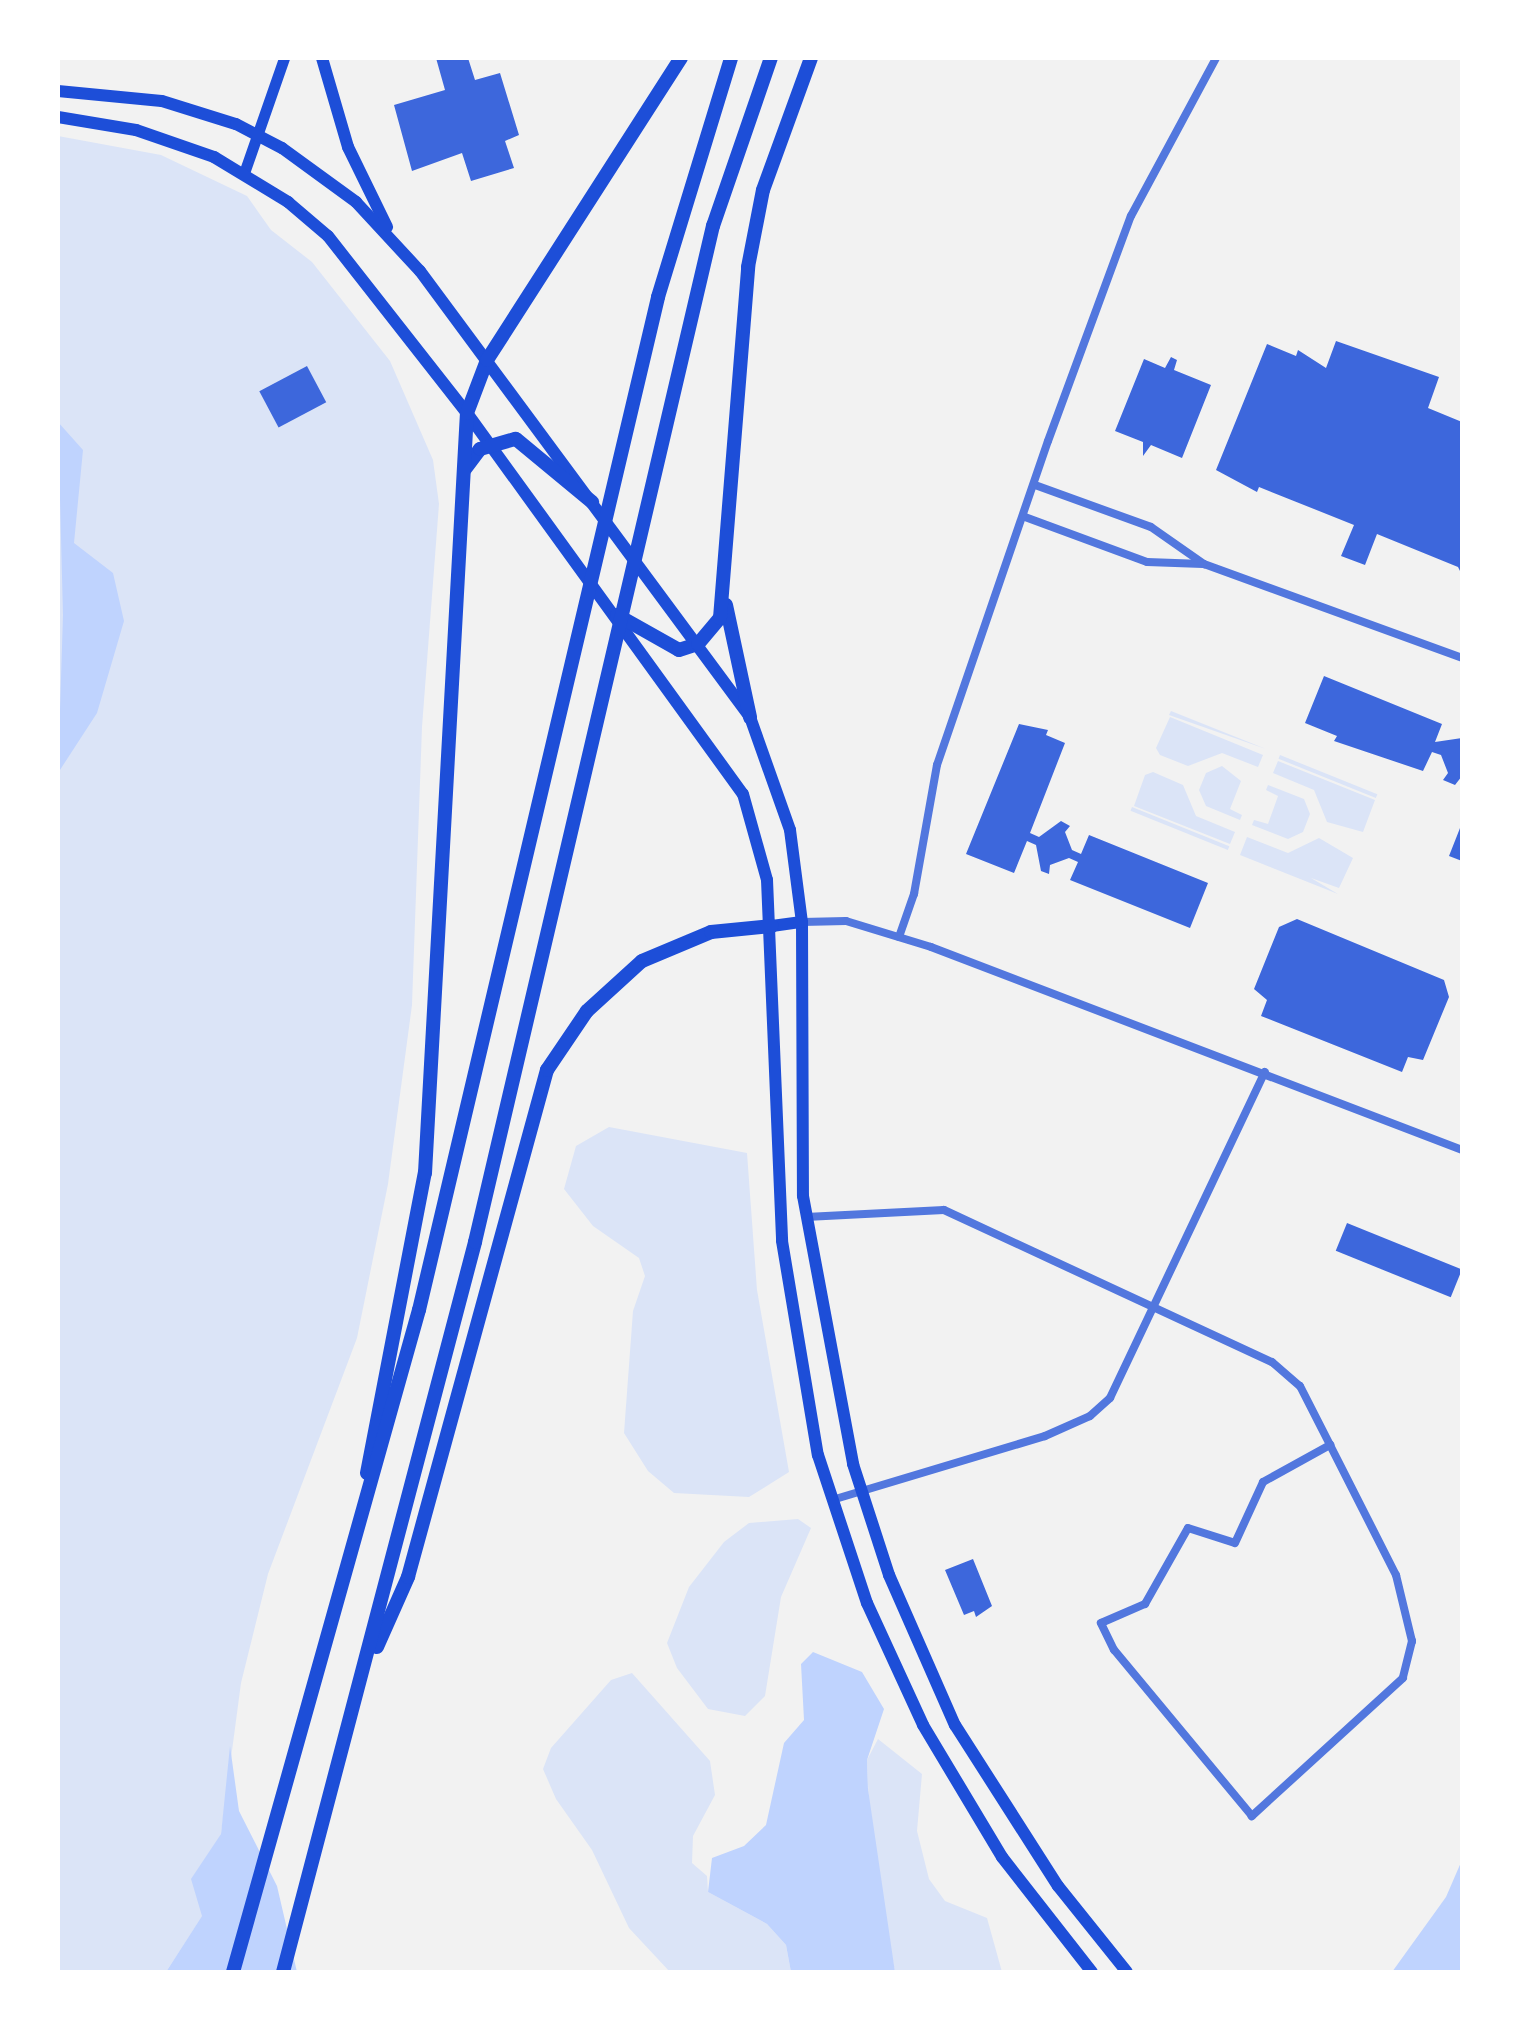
<!DOCTYPE html>
<html>
<head>
<meta charset="utf-8">
<style>
	body { margin:0 }
	#map { position:relative; width:1520px; height:2030px; overflow:hidden; background:#f2f2f2; font-family:Bitter,serif }
	div>[style] { position:absolute }
	.green>* { inset:0; background:#dbe4f7; transform-origin:0 0 }
	.water>* { inset:0; background:#bfd3fe }
	.building>* { inset:0; background:#3d67dc; transform-origin:0 0 }
	.minor>* { height:8px; margin:-4px; padding:0 4px; transform-origin:4px; border-radius:4px; background:#5277de }
	.secondary>* { height:11px; margin:-5.5px; padding:0 5.5px; transform-origin:5.5px; border-radius:5.5px; background:#1d4ed8 }
	.primary>* { height:12px; margin:-6px; padding:0 6px; transform-origin:6px; border-radius:6px; background:#1d4ed8 }
	.motorway>* { height:14px; margin:-7px; padding:0 7px; transform-origin:7px; border-radius:7px; background:#1d4ed8 }
	span { translate:-50% -50%; white-space:nowrap; text-align:center; line-height:1.15; -webkit-text-stroke:10px #fff; paint-order:stroke }
	.frame { position:absolute; inset:0; border:60px solid #fff; pointer-events:none }
</style>
</head>
<body>
<div id="map">
	<div class="green">
		<div style="clip-path:polygon(58px 136px,161px 155px,247px 196px,271px 230px,312px 262px,390px 361px,433px 460px,439px 504px,422px 727px,412px 1005px,388px 1184px,357px 1338px,268px 1574px,241px 1683px,212px 1901px,166px 1972px,58px 1972px)"></div>
		<div style="clip-path:polygon(1171px 711px,1266px 749px,1169px 715px)"></div>
		<div style="clip-path:polygon(1170px 717px,1263px 755px,1258px 767px,1222px 753px,1188px 766px,1160px 755px,1156px 748px)"></div>
		<div style="left:1280px;top:755px;width:105px;height:4px;rotate:22deg"></div>
		<div style="clip-path:polygon(1278px 761px,1375px 800px,1363px 832px,1327px 822px,1314px 790px,1273px 773px)"></div>
		<div style="clip-path:polygon(1222px 766px,1241px 781px,1230px 809px,1242px 815px,1240px 820px,1206px 806px,1199px 790px,1206px 773px)"></div>
		<div style="clip-path:polygon(1153px 772px,1183px 785px,1196px 816px,1235px 832px,1230px 844px,1134px 806px,1145px 775px)"></div>
		<div style="clip-path:polygon(1268px 785px,1304px 799px,1310px 814px,1303px 832px,1288px 839px,1252px 825px,1254px 820px,1268px 824px,1278px 796px,1266px 790px)"></div>
		<div style="left:1132px;top:807px;width:105px;height:4px;rotate:22deg"></div>
		<div style="clip-path:polygon(1247px 837px,1288px 853px,1319px 838px,1353px 858px,1339px 888px,1311px 878px,1338px 894px,1240px 855px)"></div>
		<div style="clip-path:polygon(609px 1127px,747px 1153px,757px 1290px,789px 1472px,749px 1497px,674px 1493px,648px 1471px,624px 1433px,633px 1311px,645px 1276px,639px 1258px,593px 1226px,564px 1189px,576px 1146px)"></div>
		<div style="clip-path:polygon(798px 1519px,811px 1528px,781px 1597px,765px 1696px,745px 1716px,708px 1709px,677px 1668px,667px 1643px,689px 1587px,724px 1542px,749px 1523px)"></div>
		<div style="clip-path:polygon(632px 1673px,710px 1761px,715px 1795px,693px 1836px,692px 1863px,707px 1876px,708px 1892px,767px 1924px,786px 1945px,791px 1972px,670px 1972px,629px 1928px,592px 1850px,556px 1799px,543px 1769px,551px 1748px,611px 1680px)"></div>
		<div style="clip-path:polygon(878px 1739px,922px 1774px,917px 1831px,929px 1879px,945px 1901px,987px 1918px,1002px 1972px,895px 1972px,870px 1833px,867px 1760px)"></div>
	</div>
	<div class="water">
		<div style="clip-path:polygon(58px 422px,83px 450px,74px 543px,113px 573px,124px 621px,97px 713px,58px 773px,63px 615px)"></div>
		<div style="clip-path:polygon(813px 1652px,862px 1672px,884px 1709px,867px 1760px,868px 1789px,895px 1972px,791px 1972px,786px 1945px,767px 1924px,708px 1892px,712px 1858px,744px 1846px,766px 1825px,784px 1743px,804px 1720px,801px 1664px)"></div>
		<div style="clip-path:polygon(230px 1746px,239px 1811px,277px 1886px,297px 1972px,166px 1972px,202px 1916px,191px 1879px,221px 1834px)"></div>
		<div style="clip-path:polygon(1462px 1860px,1462px 1972px,1392px 1972px,1446px 1897px)"></div>
	</div>
	<div class="building">
		<div style="clip-path:polygon(436px 58px,468px 58px,475px 80px,500px 73px,519px 135px,505px 141px,514px 168px,471px 181px,462px 153px,412px 171px,394px 105px,445px 90px)"></div>
		<div style="clip-path:polygon(1336px 341px,1439px 377px,1428px 408px,1462px 422px,1462px 575px,1458px 567px,1377px 534px,1365px 565px,1341px 556px,1354px 525px,1259px 487px,1257px 492px,1216px 470px,1267px 344px,1296px 356px,1298px 350px,1326px 368px)"></div>
		<div style="clip-path:polygon(1171px 357px,1177px 360px,1174px 370px,1211px 385px,1182px 458px,1151px 445px,1143px 456px,1143px 442px,1115px 431px,1144px 359px,1165px 368px)"></div>
		<div style="left:307px;top:366px;width:41px;height:54px;rotate:62deg"></div>
		<div style="clip-path:polygon(1324px 676px,1442px 724px,1435px 742px,1462px 738px,1462px 776px,1455px 785px,1443px 780px,1448px 773px,1441px 755px,1432px 752px,1423px 771px,1334px 741px,1337px 736px,1305px 723px)"></div>
		<div style="clip-path:polygon(1019px 724px,1048px 730px,1046px 735px,1065px 743px,1030px 833px,1039px 837px,1061px 821px,1070px 826px,1065px 832px,1072px 850px,1081px 854px,1089px 835px,1208px 883px,1190px 928px,1070px 880px,1078px 862px,1069px 858px,1050px 865px,1049px 874px,1041px 871px,1036px 845px,1027px 841px,1014px 873px,966px 854px)"></div>
		<div style="clip-path:polygon(1462px 823px,1462px 861px,1449px 856px)"></div>
		<div style="clip-path:polygon(1297px 919px,1444px 980px,1449px 997px,1423px 1060px,1408px 1057px,1402px 1072px,1261px 1016px,1267px 1000px,1254px 989px,1279px 927px)"></div>
		<div style="left:1347px;top:1223px;width:124px;height:30px;rotate:22deg"></div>
		<div style="clip-path:polygon(973px 1559px,992px 1606px,976px 1617px,974px 1611px,964px 1615px,945px 1570px)"></div>
	</div>
	<div class="minor">
		<div style="left:1035px;top:485px;width:123px;rotate:19.9deg"></div>
		<div style="left:1151px;top:527px;width:65px;rotate:34.9deg"></div>
		<div style="left:1204px;top:564px;width:275px;rotate:20deg"></div>
		<div style="left:1025px;top:517px;width:130px;rotate:20.2deg"></div>
		<div style="left:1147px;top:562px;width:56px;rotate:2deg"></div>
		<div style="left:802px;top:922px;width:44px;rotate:-1.3deg"></div>
		<div style="left:846px;top:921px;width:89px;rotate:17deg"></div>
		<div style="left:931px;top:947px;width:568px;rotate:20.92deg"></div>
		<div style="left:899px;top:937px;width:46px;rotate:-70.8deg"></div>
		<div style="left:914px;top:894px;width:131px;rotate:-79.9deg"></div>
		<div style="left:937px;top:765px;width:342px;rotate:-71.1deg"></div>
		<div style="left:1048px;top:441px;width:240px;rotate:-69.8deg"></div>
		<div style="left:1131px;top:216px;width:179px;rotate:-61.7deg"></div>
		<div style="left:806px;top:1217px;width:138px;rotate:-2.9deg"></div>
		<div style="left:944px;top:1210px;width:362px;rotate:24.9deg"></div>
		<div style="left:1272px;top:1362px;width:37px;rotate:41deg"></div>
		<div style="left:1300px;top:1386px;width:66px;rotate:63deg"></div>
		<div style="left:1330px;top:1445px;width:146px;rotate:63.1deg"></div>
		<div style="left:1396px;top:1575px;width:68px;rotate:76.4deg"></div>
		<div style="left:1412px;top:1641px;width:38px;rotate:104deg"></div>
		<div style="left:1403px;top:1678px;width:205px;rotate:137.6deg"></div>
		<div style="left:1252px;top:1816px;width:216px;rotate:-129.7deg"></div>
		<div style="left:1114px;top:1650px;width:30px;rotate:-116deg"></div>
		<div style="left:1101px;top:1623px;width:48px;rotate:-23.4deg"></div>
		<div style="left:1145px;top:1604px;width:87px;rotate:-60.5deg"></div>
		<div style="left:1188px;top:1528px;width:49px;rotate:17.7deg"></div>
		<div style="left:1235px;top:1543px;width:67px;rotate:-65.3deg"></div>
		<div style="left:1263px;top:1482px;width:77px;rotate:-28.9deg"></div>
		<div style="left:832px;top:1500px;width:222px;rotate:-16.7deg"></div>
		<div style="left:1045px;top:1436px;width:49px;rotate:-24deg"></div>
		<div style="left:1090px;top:1416px;width:27px;rotate:-42deg"></div>
		<div style="left:1110px;top:1398px;width:361px;rotate:-64.6deg"></div>
	</div>
	<div class="secondary">
		<div style="left:244px;top:173px;width:122px;rotate:-70.8deg"></div>
	</div>
	<div class="primary">
		<div style="left:322px;top:58px;width:93px;rotate:73.7deg"></div>
		<div style="left:348px;top:147px;width:89px;rotate:64deg"></div>
		<div style="left:58px;top:91px;width:104px;rotate:5.5deg"></div>
		<div style="left:162px;top:101px;width:77px;rotate:17.3deg"></div>
		<div style="left:236px;top:124px;width:52px;rotate:27.6deg"></div>
		<div style="left:282px;top:148px;width:92px;rotate:36.1deg"></div>
		<div style="left:356px;top:202px;width:94px;rotate:47.2deg"></div>
		<div style="left:420px;top:271px;width:555px;rotate:53.5deg"></div>
		<div style="left:750px;top:717px;width:120px;rotate:70.5deg"></div>
		<div style="left:790px;top:830px;width:93px;rotate:82.6deg"></div>
		<div style="left:802px;top:922px;width:274px;rotate:89.8deg"></div>
		<div style="left:803px;top:1196px;width:273px;rotate:79.4deg"></div>
		<div style="left:853px;top:1464px;width:117px;rotate:72deg"></div>
		<div style="left:889px;top:1575px;width:164px;rotate:66.3deg"></div>
		<div style="left:955px;top:1725px;width:191px;rotate:57.4deg"></div>
		<div style="left:1058px;top:1886px;width:110px;rotate:51.3deg"></div>
		<div style="left:58px;top:117px;width:79px;rotate:9.5deg"></div>
		<div style="left:136px;top:130px;width:83px;rotate:19.1deg"></div>
		<div style="left:214px;top:157px;width:87px;rotate:31.3deg"></div>
		<div style="left:288px;top:202px;width:52px;rotate:40.4deg"></div>
		<div style="left:328px;top:236px;width:225px;rotate:51.9deg"></div>
		<div style="left:467px;top:413px;width:470px;rotate:54.1deg"></div>
		<div style="left:743px;top:794px;width:89px;rotate:74.4deg"></div>
		<div style="left:767px;top:880px;width:361px;rotate:87.6deg"></div>
		<div style="left:782px;top:1241px;width:217px;rotate:80.5deg"></div>
		<div style="left:818px;top:1455px;width:156px;rotate:71.7deg"></div>
		<div style="left:867px;top:1603px;width:134px;rotate:65.3deg"></div>
		<div style="left:923px;top:1725px;width:154px;rotate:59.1deg"></div>
		<div style="left:1002px;top:1857px;width:146px;rotate:52deg"></div>
		<div style="left:772px;top:926px;width:30px;rotate:-8deg"></div>
	</div>
	<div class="motorway">
		<div style="left:465px;top:469px;width:25px;rotate:-53deg"></div>
		<div style="left:480px;top:449px;width:37px;rotate:-16deg"></div>
		<div style="left:516px;top:439px;width:99px;rotate:39.7deg"></div>
		<div style="left:726px;top:605px;width:115px;rotate:77.9deg"></div>
		<div style="left:617px;top:615px;width:71px;rotate:29.4deg"></div>
		<div style="left:679px;top:650px;width:20px;rotate:-18deg"></div>
		<div style="left:698px;top:644px;width:34px;rotate:-50deg"></div>
		<div style="left:720px;top:618px;width:352px;rotate:-85.4deg"></div>
		<div style="left:748px;top:267px;width:78px;rotate:-79deg"></div>
		<div style="left:763px;top:190px;width:140px;rotate:-70deg"></div>
		<div style="left:367px;top:1473px;width:306px;rotate:-79.1deg"></div>
		<div style="left:425px;top:1173px;width:761px;rotate:-86.84deg"></div>
		<div style="left:467px;top:413px;width:57px;rotate:-69.3deg"></div>
		<div style="left:487px;top:360px;width:359px;rotate:-57.3deg"></div>
		<div style="left:377px;top:1647px;width:77px;rotate:-66.1deg"></div>
		<div style="left:408px;top:1577px;width:526px;rotate:-74.67deg"></div>
		<div style="left:547px;top:1070px;width:71px;rotate:-55.9deg"></div>
		<div style="left:587px;top:1011px;width:74px;rotate:-42.3deg"></div>
		<div style="left:642px;top:961px;width:75px;rotate:-22.8deg"></div>
		<div style="left:711px;top:932px;width:61px;rotate:-5.6deg"></div>
		<div style="left:233px;top:1972px;width:688px;rotate:-74.31deg"></div>
		<div style="left:419px;top:1310px;width:1041px;rotate:-76.72deg"></div>
		<div style="left:658px;top:297px;width:250px;rotate:-73deg"></div>
		<div style="left:283px;top:1972px;width:755px;rotate:-75.26deg"></div>
		<div style="left:475px;top:1242px;width:1044px;rotate:-76.82deg"></div>
		<div style="left:713px;top:226px;width:178px;rotate:-71deg"></div>
	</div>
	<div class="frame"></div>
</div>
</body>
</html>
